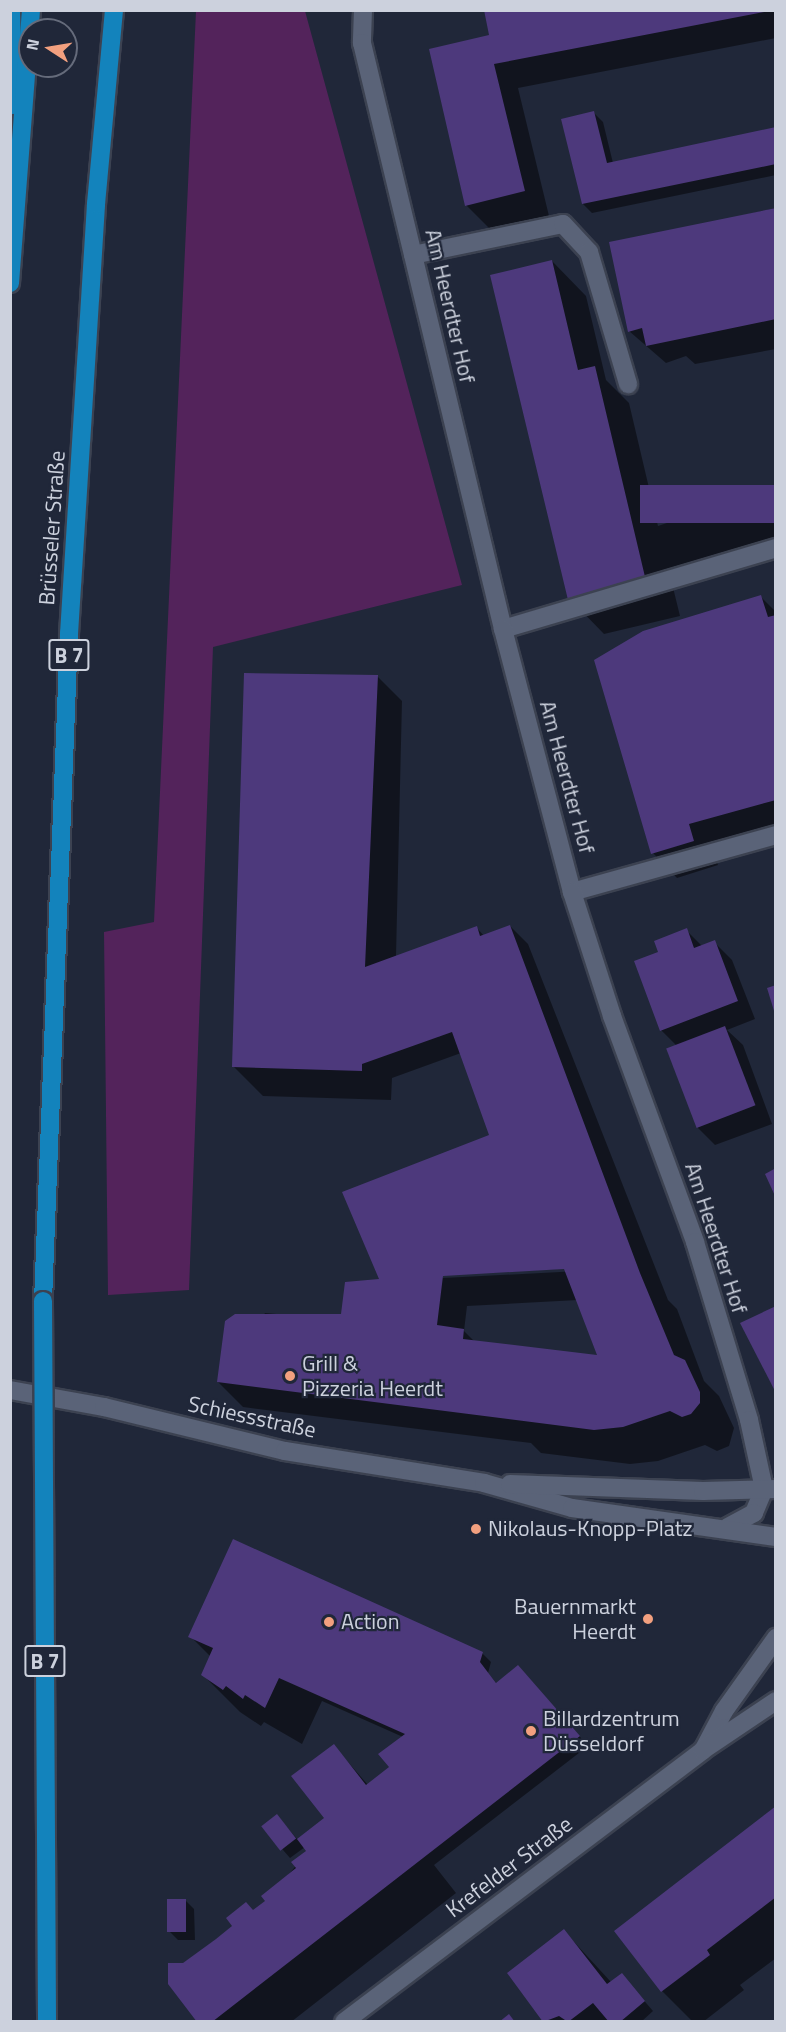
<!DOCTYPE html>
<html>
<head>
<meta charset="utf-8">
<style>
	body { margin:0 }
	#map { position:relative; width:786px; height:2032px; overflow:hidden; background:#202739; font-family:"Titillium Web",sans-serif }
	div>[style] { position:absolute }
	.green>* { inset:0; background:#53235b }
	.shadow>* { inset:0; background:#0007 }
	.building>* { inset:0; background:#4d397c; transform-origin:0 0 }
	.roads { filter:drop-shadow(2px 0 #3c4251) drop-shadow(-2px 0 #3c4251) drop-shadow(0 2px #3c4251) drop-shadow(0 -2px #3c4251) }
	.service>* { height:18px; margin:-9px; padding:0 9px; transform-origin:9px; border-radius:9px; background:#5a6378 }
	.minor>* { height:18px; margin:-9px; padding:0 9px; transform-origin:9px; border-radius:9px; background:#5a6378 }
	.tertiary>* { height:18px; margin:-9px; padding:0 9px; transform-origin:9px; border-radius:9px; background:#5a6378 }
	.secondary>* { height:18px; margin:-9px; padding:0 9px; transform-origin:9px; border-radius:9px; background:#5a6378 }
	.trunk>* { height:18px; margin:-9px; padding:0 9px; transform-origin:9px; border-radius:9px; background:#1383bc }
	.bridges { filter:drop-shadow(2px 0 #3c4251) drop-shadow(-2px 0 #3c4251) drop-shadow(0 2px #3c4251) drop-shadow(0 -2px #3c4251) }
	.trunk-bridge>* { height:18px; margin:-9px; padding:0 9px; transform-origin:9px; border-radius:9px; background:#1383bc }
	.dots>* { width:16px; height:16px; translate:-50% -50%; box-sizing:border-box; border:3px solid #202739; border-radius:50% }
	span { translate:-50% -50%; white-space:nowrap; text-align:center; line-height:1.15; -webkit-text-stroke:4.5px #202739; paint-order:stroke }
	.shield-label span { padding:2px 4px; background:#202739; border:2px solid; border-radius:4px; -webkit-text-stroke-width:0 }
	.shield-label { font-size:21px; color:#ccd1dd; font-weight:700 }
	.street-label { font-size:22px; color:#ccd1dd }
	.poi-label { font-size:22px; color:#ccd1dd }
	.left { translate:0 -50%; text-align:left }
	.right { translate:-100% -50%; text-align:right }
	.frame { position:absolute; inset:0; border:12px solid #ccd1dd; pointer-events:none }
	.north { position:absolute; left:18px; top:18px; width:60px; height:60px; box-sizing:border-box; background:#202739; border:2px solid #656b7b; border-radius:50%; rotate:282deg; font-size:16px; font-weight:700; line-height:24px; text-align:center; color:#ccd1dd }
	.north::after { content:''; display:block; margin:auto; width:21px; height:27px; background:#f2a07f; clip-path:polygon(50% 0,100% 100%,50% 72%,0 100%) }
</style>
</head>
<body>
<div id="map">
	<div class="green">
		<div style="clip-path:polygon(196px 11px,305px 11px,462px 585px,213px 647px,189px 1290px,108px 1295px,104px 932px,154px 922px)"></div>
	</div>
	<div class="shadow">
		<div style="clip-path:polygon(486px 10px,776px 10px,776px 38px,518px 88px,549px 216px,491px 230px,466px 205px,491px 36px)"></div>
		<div style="clip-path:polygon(594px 113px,603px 122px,613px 163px,776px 129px,776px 175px,592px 213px,583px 204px)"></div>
		<div style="clip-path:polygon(776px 208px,776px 349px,695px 364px,686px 356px,666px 363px,629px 331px,646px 237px)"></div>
		<div style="clip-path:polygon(552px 261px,586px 296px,606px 380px,629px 403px,658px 526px,776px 486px,776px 556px,684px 585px,669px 571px,680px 616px,604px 634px,570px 599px)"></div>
		<div style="clip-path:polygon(761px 597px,776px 612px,776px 837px,712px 849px,718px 865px,677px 878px,653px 853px,596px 661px)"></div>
		<div style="clip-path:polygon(evenodd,377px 676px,402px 701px,396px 957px,477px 928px,484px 936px,510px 926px,528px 944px,668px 1300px,677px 1309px,704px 1381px,719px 1396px,734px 1428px,729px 1446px,717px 1451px,705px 1445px,658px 1461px,630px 1464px,541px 1453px,531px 1443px,243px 1407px,218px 1382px,265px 1313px,321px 1318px,322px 1314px,342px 1316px,382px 1281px,492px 1137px,461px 1053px,392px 1078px,391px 1100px,263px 1096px,233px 1066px,377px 676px,617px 1266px,617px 1269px,443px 1278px,440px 1275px,617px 1266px,377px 676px,578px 1300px,600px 1357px,475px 1342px,464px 1331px,467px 1306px,578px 1300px)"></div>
		<div style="clip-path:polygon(686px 930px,702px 946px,714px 942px,732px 960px,755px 1019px,727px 1030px,743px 1045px,772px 1124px,715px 1145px,697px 1127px,676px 1045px,661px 1030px,660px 953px)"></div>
		<div style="clip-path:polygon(190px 1636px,482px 1653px,491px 1662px,488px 1673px,497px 1684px,527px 1676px,588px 1746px,434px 1865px,456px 1893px,291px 2022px,199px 2022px,184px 1964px,267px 1901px,308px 1851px,305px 1847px,290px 1858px,263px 1827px,277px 1816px,298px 1840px,326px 1818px,334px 1746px,368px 1785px,391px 1767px,403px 1737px,322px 1701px,302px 1744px,264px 1722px,261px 1726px,240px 1712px,203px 1675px,211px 1657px)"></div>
		<div style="clip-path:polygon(776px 1808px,776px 1958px,740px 1985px,744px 1990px,703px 2022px,693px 2022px,662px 1991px,616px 1932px)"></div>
		<div style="clip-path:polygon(185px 1900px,194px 1909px,195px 1940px,178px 1940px,169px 1931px)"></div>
		<div style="clip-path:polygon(564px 1931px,611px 1982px,622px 1975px,653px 2011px,641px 2022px,545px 2022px,509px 1974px)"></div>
	</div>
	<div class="building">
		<div style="clip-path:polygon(484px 10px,764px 10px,764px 12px,494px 64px,525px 191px,465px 206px,429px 49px,489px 35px)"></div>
		<div style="clip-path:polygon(594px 111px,607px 163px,776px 127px,776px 164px,582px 204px,561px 119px)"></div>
		<div style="clip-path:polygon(776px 208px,776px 319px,646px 346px,642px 328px,628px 332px,609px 242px)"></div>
		<div style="clip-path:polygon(552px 260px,578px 370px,595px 366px,646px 581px,568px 600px,490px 275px)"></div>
		<div style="left:776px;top:485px;width:38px;height:136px;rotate:90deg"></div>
		<div style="clip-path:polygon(761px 595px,768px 617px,776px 615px,776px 800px,689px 824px,694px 841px,651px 854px,594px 660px,643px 631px)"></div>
		<div style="clip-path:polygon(evenodd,244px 673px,378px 675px,365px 967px,477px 926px,480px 936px,510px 925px,640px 1273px,674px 1355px,685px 1360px,700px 1392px,700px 1403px,691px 1414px,682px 1417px,670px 1411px,623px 1427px,594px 1430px,217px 1382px,225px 1321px,235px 1314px,341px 1314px,345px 1282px,379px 1279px,342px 1192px,489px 1135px,452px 1032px,362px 1064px,362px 1071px,232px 1067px,244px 673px,564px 1269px,597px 1355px,463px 1339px,464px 1329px,437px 1325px,443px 1276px,564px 1269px)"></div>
		<div style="clip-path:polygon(687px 928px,694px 948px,715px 940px,738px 1001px,660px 1031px,634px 961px,658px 952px,654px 941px)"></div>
		<div style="clip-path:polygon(776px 985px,776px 1014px,775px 1014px,767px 988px)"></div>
		<div style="left:725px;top:1026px;width:85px;height:63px;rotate:69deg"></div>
		<div style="clip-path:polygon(776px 1168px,776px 1198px,765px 1174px)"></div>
		<div style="clip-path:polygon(776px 1306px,776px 1393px,740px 1323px)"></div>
		<div style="clip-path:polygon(233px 1539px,483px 1652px,480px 1662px,496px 1683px,518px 1665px,580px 1736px,212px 2022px,197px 2022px,168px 1984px,168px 1963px,183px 1963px,216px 1939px,232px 1926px,226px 1918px,246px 1902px,253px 1910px,265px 1901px,261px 1896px,296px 1868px,291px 1862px,306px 1851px,297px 1839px,324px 1818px,291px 1776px,334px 1744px,366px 1785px,389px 1767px,378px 1754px,405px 1734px,279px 1678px,265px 1708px,245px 1695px,243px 1699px,226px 1686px,223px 1690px,201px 1675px,213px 1648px,188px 1637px)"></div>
		<div style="clip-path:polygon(776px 1806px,776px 1897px,707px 1950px,710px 1955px,661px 1992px,614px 1931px)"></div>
		<div style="left:277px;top:1814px;width:31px;height:20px;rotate:52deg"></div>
		<div style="left:167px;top:1899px;width:19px;height:33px"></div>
		<div style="clip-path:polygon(564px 1929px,607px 1984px,622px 1973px,645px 2001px,620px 2022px,609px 2022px,593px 2003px,568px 2022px,559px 2016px,543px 2022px,507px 1973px)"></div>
		<div style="clip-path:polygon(509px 2014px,515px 2022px,499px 2022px)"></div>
	</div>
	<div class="roads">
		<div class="service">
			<div style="left:413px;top:255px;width:153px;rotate:-11.7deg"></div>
			<div style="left:563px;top:224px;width:38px;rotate:47deg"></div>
			<div style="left:589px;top:252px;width:138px;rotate:73.5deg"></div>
			<div style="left:503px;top:629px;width:285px;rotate:-16.5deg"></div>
			<div style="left:572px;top:892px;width:212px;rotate:-15.6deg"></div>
		</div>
		<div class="minor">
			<div style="left:363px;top:10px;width:33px;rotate:92deg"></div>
			<div style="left:362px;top:43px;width:603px;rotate:76.47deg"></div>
			<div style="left:503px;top:629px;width:272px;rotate:75.3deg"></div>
			<div style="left:572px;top:892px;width:130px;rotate:72.1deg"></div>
			<div style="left:612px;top:1016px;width:241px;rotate:69.8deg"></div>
			<div style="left:695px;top:1242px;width:186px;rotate:73.1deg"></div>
			<div style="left:749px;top:1420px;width:71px;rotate:77.7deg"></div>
			<div style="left:764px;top:1489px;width:26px;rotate:113deg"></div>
			<div style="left:754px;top:1513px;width:30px;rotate:152deg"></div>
		</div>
		<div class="tertiary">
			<div style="left:10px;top:1390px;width:96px;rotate:10.3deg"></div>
			<div style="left:104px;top:1407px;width:186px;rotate:13.7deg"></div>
			<div style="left:285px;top:1451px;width:202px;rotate:9.1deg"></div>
			<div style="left:484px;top:1483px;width:91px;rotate:15.9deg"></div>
			<div style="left:572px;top:1508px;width:206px;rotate:8.1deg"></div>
			<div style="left:510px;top:1484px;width:193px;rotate:2.1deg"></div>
			<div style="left:703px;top:1491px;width:73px;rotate:-1.6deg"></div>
		</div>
		<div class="secondary">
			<div style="left:705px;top:1747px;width:41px;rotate:-62.2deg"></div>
			<div style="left:724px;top:1711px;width:90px;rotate:-54.5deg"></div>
			<div style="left:344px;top:2022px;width:450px;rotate:-37.1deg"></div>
			<div style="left:703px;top:1750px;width:88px;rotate:-33.9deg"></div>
		</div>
		<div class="trunk">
			<div style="left:11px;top:10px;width:95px;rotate:88.8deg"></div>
			<div style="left:10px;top:283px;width:274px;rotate:-85.6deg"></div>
			<div style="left:43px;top:1301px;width:668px;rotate:-87.77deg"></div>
			<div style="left:69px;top:634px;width:431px;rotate:-86.4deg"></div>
			<div style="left:96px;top:204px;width:195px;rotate:-84.7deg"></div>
		</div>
	</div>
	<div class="bridges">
		<div class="trunk-bridge">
			<div style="left:43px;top:1301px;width:721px;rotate:89.68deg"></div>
		</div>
	</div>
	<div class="dots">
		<div style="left:290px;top:1376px;background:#f2a07f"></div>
		<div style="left:476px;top:1529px;background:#f2a07f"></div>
		<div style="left:648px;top:1619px;background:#f2a07f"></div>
		<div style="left:329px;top:1622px;background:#f2a07f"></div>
		<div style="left:531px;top:1731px;background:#f2a07f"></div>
	</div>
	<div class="shield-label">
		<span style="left:69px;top:655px">B 7</span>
		<span style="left:45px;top:1661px">B 7</span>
	</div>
	<div class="street-label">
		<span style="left:450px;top:306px;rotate:77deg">Am Heerdter Hof</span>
		<span style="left:52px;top:528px;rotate:-86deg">Brüsseler Straße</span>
		<span style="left:567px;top:777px;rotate:75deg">Am Heerdter Hof</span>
		<span style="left:716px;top:1238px;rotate:72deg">Am Heerdter Hof</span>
		<span style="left:252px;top:1417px;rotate:12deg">Schiessstraße</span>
		<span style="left:509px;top:1867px;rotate:-37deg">Krefelder Straße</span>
	</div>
	<div class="poi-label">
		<span class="left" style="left:302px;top:1376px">Grill &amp;<br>Pizzeria Heerdt</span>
		<span class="left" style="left:488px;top:1529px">Nikolaus-Knopp-Platz</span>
		<span class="right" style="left:636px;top:1619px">Bauernmarkt<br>Heerdt</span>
		<span class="left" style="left:341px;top:1622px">Action</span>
		<span class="left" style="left:543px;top:1731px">Billardzentrum<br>Düsseldorf</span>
	</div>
	<div class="frame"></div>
	<div class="north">N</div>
</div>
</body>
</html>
